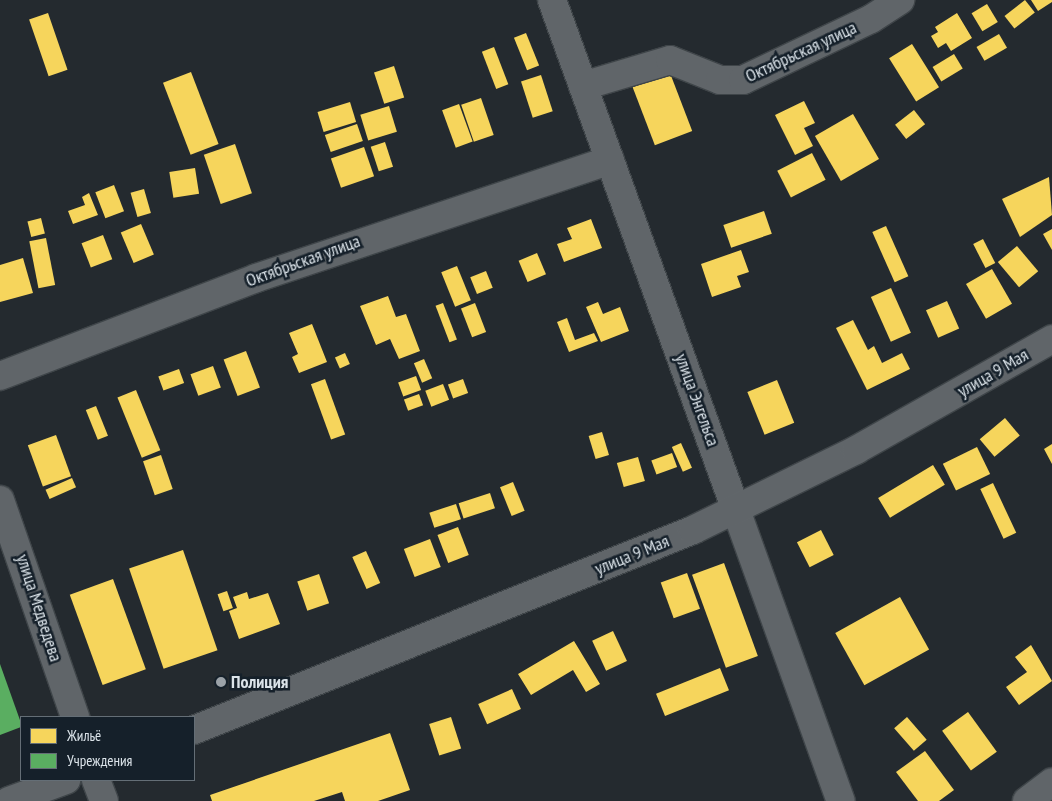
<!DOCTYPE html>
<html>
<head>
<meta charset="utf-8">
<style>
	body { margin:0 }
	#map { position:relative; width:1052px; height:801px; overflow:hidden; background:#242a2f; font-family:"PT Sans Narrow",sans-serif }
	div>[style] { position:absolute }
	.homes>* { inset:0; background:#f6d55c; transform-origin:0 0 }
	.public>* { inset:0; background:#5aae61 }
	.roads { filter:drop-shadow(1px 0 #3f4549) drop-shadow(-1px 0 #3f4549) drop-shadow(0 1px #3f4549) drop-shadow(0 -1px #3f4549) }
	.minor>* { height:28px; margin:-14px; padding:0 14px; transform-origin:14px; border-radius:14px; background:#606569 }
	.tertiary>* { height:28px; margin:-14px; padding:0 14px; transform-origin:14px; border-radius:14px; background:#606569 }
	.dots>* { width:14px; height:14px; translate:-50% -50%; box-sizing:border-box; border:2px solid #15202a; border-radius:50% }
	span { translate:-50% -50%; white-space:nowrap; text-align:center; line-height:1.15; -webkit-text-stroke:5px #15202a; paint-order:stroke }
	.street-label { font-size:18px; color:#dbe3e9 }
	.poi-label { font-size:18px; color:#dbe3e9; font-weight:700 }
	.left { translate:0 -50%; text-align:left }
	.legend { position:absolute; left:20px; top:716px; width:175px; height:65px; box-sizing:border-box; background:#15202a; border:1px solid #646e76; margin:0; padding:6px 9px; list-style:none; font-size:15px; color:#dbe3e9 }
	.legend li { display:flex; align-items:center; gap:10px; height:25px }
	.legend b { width:25px; border:1px solid #646e76 }
</style>
</head>
<body>
<div id="map">
	<div class="homes">
		<div style="left:1025px;top:0;width:16px;height:26px;rotate:52deg"></div>
		<div style="clip-path:polygon(1031px 0,1052px 0,1052px 2px,1038px 11px)"></div>
		<div style="left:987px;top:4px;width:21px;height:18px;rotate:59deg"></div>
		<div style="left:48px;top:13px;width:60px;height:20px;rotate:71deg"></div>
		<div style="clip-path:polygon(957px 13px,972px 38px,951px 51px,946px 43px,938px 48px,931px 36px,938px 32px,935px 27px)"></div>
		<div style="left:526px;top:33px;width:35px;height:13px;rotate:68deg"></div>
		<div style="left:999px;top:34px;width:16px;height:26px;rotate:60deg"></div>
		<div style="left:912px;top:44px;width:51px;height:27px;rotate:58deg"></div>
		<div style="left:494px;top:47px;width:40px;height:13px;rotate:69deg"></div>
		<div style="left:954px;top:54px;width:17px;height:25px;rotate:59deg"></div>
		<div style="left:394px;top:66px;width:33px;height:21px;rotate:72deg"></div>
		<div style="left:191px;top:72px;width:77px;height:30px;rotate:69deg"></div>
		<div style="left:670px;top:73px;width:62px;height:40px;rotate:69deg"></div>
		<div style="left:541px;top:75px;width:38px;height:21px;rotate:72deg"></div>
		<div style="left:481px;top:98px;width:39px;height:21px;rotate:71deg"></div>
		<div style="clip-path:polygon(804px 101px,815px 123px,804px 128px,813px 146px,795px 155px,775px 115px)"></div>
		<div style="left:350px;top:102px;width:21px;height:34px;rotate:73deg"></div>
		<div style="left:459px;top:104px;width:40px;height:18px;rotate:70deg"></div>
		<div style="left:389px;top:106px;width:27px;height:30px;rotate:73deg"></div>
		<div style="left:914px;top:110px;width:18px;height:24px;rotate:52deg"></div>
		<div style="left:853px;top:114px;width:52px;height:44px;rotate:60deg"></div>
		<div style="left:357px;top:124px;width:18px;height:34px;rotate:71deg"></div>
		<div style="left:385px;top:142px;width:26px;height:15px;rotate:72deg"></div>
		<div style="left:235px;top:144px;width:52px;height:33px;rotate:71deg"></div>
		<div style="left:364px;top:147px;width:31px;height:35px;rotate:71deg"></div>
		<div style="left:812px;top:153px;width:30px;height:39px;rotate:63deg"></div>
		<div style="left:195px;top:168px;width:26px;height:26px;rotate:81deg"></div>
		<div style="clip-path:polygon(1049px 177px,1052px 215px,1020px 237px,1002px 199px)"></div>
		<div style="left:114px;top:185px;width:28px;height:20px;rotate:69deg"></div>
		<div style="left:144px;top:189px;width:25px;height:14px;rotate:74deg"></div>
		<div style="clip-path:polygon(89px 193px,98px 215px,73px 224px,68px 211px,85px 205px,82px 197px)"></div>
		<div style="left:764px;top:211px;width:24px;height:43px;rotate:71deg"></div>
		<div style="left:41px;top:218px;width:16px;height:14px;rotate:76deg"></div>
		<div style="clip-path:polygon(591px 219px,602px 248px,564px 262px,557px 244px,572px 239px,567px 228px)"></div>
		<div style="left:141px;top:224px;width:33px;height:22px;rotate:67deg"></div>
		<div style="left:886px;top:226px;width:55px;height:15px;rotate:66deg"></div>
		<div style="clip-path:polygon(1052px 229px,1052px 250px,1043px 234px)"></div>
		<div style="left:103px;top:235px;width:26px;height:23px;rotate:69deg"></div>
		<div style="left:46px;top:238px;width:48px;height:17px;rotate:79deg"></div>
		<div style="left:983px;top:239px;width:27px;height:11px;rotate:63deg"></div>
		<div style="left:1017px;top:246px;width:33px;height:25px;rotate:50deg"></div>
		<div style="clip-path:polygon(741px 250px,749px 272px,737px 276px,741px 287px,712px 297px,701px 264px)"></div>
		<div style="left:537px;top:253px;width:23px;height:20px;rotate:67deg"></div>
		<div style="clip-path:polygon(23px 258px,33px 293px,0 302px,0 265px)"></div>
		<div style="left:457px;top:266px;width:37px;height:17px;rotate:68deg"></div>
		<div style="left:992px;top:269px;width:40px;height:30px;rotate:60deg"></div>
		<div style="left:486px;top:271px;width:18px;height:17px;rotate:68deg"></div>
		<div style="left:891px;top:288px;width:49px;height:22px;rotate:66deg"></div>
		<div style="clip-path:polygon(388px 296px,396px 317px,406px 314px,420px 351px,399px 359px,390px 339px,376px 345px,360px 306px)"></div>
		<div style="left:947px;top:301px;width:30px;height:23px;rotate:66deg"></div>
		<div style="clip-path:polygon(598px 302px,603px 314px,620px 307px,629px 331px,601px 342px,586px 307px)"></div>
		<div style="left:443px;top:303px;width:39px;height:8px;rotate:69deg"></div>
		<div style="left:475px;top:303px;width:31px;height:15px;rotate:69deg"></div>
		<div style="clip-path:polygon(567px 318px,575px 340px,594px 333px,598px 341px,569px 352px,557px 322px)"></div>
		<div style="clip-path:polygon(853px 320px,868px 350px,874px 346px,882px 363px,902px 353px,910px 369px,867px 390px,836px 328px)"></div>
		<div style="clip-path:polygon(312px 324px,327px 362px,299px 373px,292px 357px,298px 354px,289px 333px)"></div>
		<div style="left:246px;top:351px;width:39px;height:24px;rotate:69deg"></div>
		<div style="left:345px;top:353px;width:12px;height:11px;rotate:66deg"></div>
		<div style="left:424px;top:359px;width:21px;height:11px;rotate:67deg"></div>
		<div style="left:213px;top:366px;width:23px;height:24px;rotate:70deg"></div>
		<div style="left:179px;top:369px;width:15px;height:22px;rotate:70deg"></div>
		<div style="left:416px;top:376px;width:15px;height:19px;rotate:70deg"></div>
		<div style="left:325px;top:379px;width:59px;height:15px;rotate:70deg"></div>
		<div style="left:463px;top:379px;width:15px;height:16px;rotate:70deg"></div>
		<div style="left:777px;top:380px;width:46px;height:32px;rotate:68deg"></div>
		<div style="left:443px;top:384px;width:17px;height:19px;rotate:69deg"></div>
		<div style="left:136px;top:390px;width:65px;height:20px;rotate:68deg"></div>
		<div style="left:419px;top:394px;width:12px;height:16px;rotate:70deg"></div>
		<div style="left:96px;top:406px;width:32px;height:11px;rotate:68deg"></div>
		<div style="left:1005px;top:418px;width:23px;height:33px;rotate:50deg"></div>
		<div style="left:602px;top:432px;width:24px;height:14px;rotate:73deg"></div>
		<div style="left:56px;top:435px;width:44px;height:30px;rotate:70deg"></div>
		<div style="left:681px;top:443px;width:27px;height:10px;rotate:66deg"></div>
		<div style="clip-path:polygon(1052px 444px,1052px 464px,1044px 449px)"></div>
		<div style="left:977px;top:447px;width:30px;height:38px;rotate:64deg"></div>
		<div style="left:672px;top:453px;width:15px;height:22px;rotate:70deg"></div>
		<div style="left:161px;top:455px;width:36px;height:19px;rotate:71deg"></div>
		<div style="left:638px;top:457px;width:25px;height:22px;rotate:74deg"></div>
		<div style="left:933px;top:465px;width:23px;height:64px;rotate:59deg"></div>
		<div style="left:72px;top:478px;width:10px;height:29px;rotate:66deg"></div>
		<div style="left:513px;top:482px;width:31px;height:14px;rotate:68deg"></div>
		<div style="left:993px;top:483px;width:55px;height:14px;rotate:65deg"></div>
		<div style="left:490px;top:493px;width:16px;height:33px;rotate:72deg"></div>
		<div style="left:456px;top:504px;width:16px;height:28px;rotate:72deg"></div>
		<div style="left:458px;top:527px;width:30px;height:22px;rotate:69deg"></div>
		<div style="left:821px;top:530px;width:28px;height:27px;rotate:63deg"></div>
		<div style="left:430px;top:539px;width:30px;height:28px;rotate:69deg"></div>
		<div style="left:183px;top:550px;width:106px;height:57px;rotate:71deg"></div>
		<div style="left:366px;top:551px;width:35px;height:15px;rotate:66deg"></div>
		<div style="left:724px;top:563px;width:99px;height:34px;rotate:70deg"></div>
		<div style="left:687px;top:573px;width:38px;height:28px;rotate:70deg"></div>
		<div style="left:319px;top:574px;width:31px;height:23px;rotate:71deg"></div>
		<div style="left:113px;top:579px;width:96px;height:46px;rotate:70deg"></div>
		<div style="left:227px;top:591px;width:18px;height:10px;rotate:71deg"></div>
		<div style="clip-path:polygon(247px 592px,249px 599px,268px 593px,280px 624px,239px 639px,229px 611px,237px 608px,233px 597px)"></div>
		<div style="left:900px;top:597px;width:60px;height:74px;rotate:61deg"></div>
		<div style="left:613px;top:631px;width:33px;height:23px;rotate:65deg"></div>
		<div style="clip-path:polygon(574px 641px,600px 684px,586px 692px,573px 670px,531px 695px,518px 674px)"></div>
		<div style="clip-path:polygon(1031px 645px,1052px 681px,1019px 705px,1006px 687px,1027px 672px,1015px 657px)"></div>
		<div style="left:720px;top:668px;width:24px;height:69px;rotate:68deg"></div>
		<div style="left:512px;top:689px;width:22px;height:37px;rotate:66deg"></div>
		<div style="left:968px;top:712px;width:49px;height:32px;rotate:54deg"></div>
		<div style="left:451px;top:717px;width:33px;height:23px;rotate:72deg"></div>
		<div style="left:907px;top:717px;width:30px;height:17px;rotate:49deg"></div>
		<div style="clip-path:polygon(390px 733px,410px 790px,378px 801px,345px 801px,342px 792px,314px 801px,212px 801px,210px 795px)"></div>
		<div style="clip-path:polygon(925px 751px,954px 790px,939px 801px,918px 801px,896px 772px)"></div>
	</div>
	<div class="public">
		<div style="clip-path:polygon(0 664px,21px 723px,21px 727px,0 735px)"></div>
	</div>
	<div class="roads">
		<div class="minor">
			<div style="left:583px;top:86px;width:91px;rotate:-16.6deg"></div>
			<div style="left:670px;top:60px;width:54px;rotate:21.8deg"></div>
			<div style="left:720px;top:80px;width:23px"></div>
			<div style="left:743px;top:80px;width:142px;rotate:-25.5deg"></div>
			<div style="left:871px;top:19px;width:35px;rotate:-33deg"></div>
			<div style="left:0;top:376px;width:274px;rotate:-20.9deg"></div>
			<div style="left:256px;top:278px;width:373px;rotate:-18.4deg"></div>
			<div style="left:0;top:500px;width:230px;rotate:70.9deg"></div>
			<div style="left:736px;top:510px;width:309px;rotate:70.2deg"></div>
			<div style="left:96px;top:780px;width:22px;rotate:69deg"></div>
			<div style="left:1027px;top:801px;width:31px;rotate:-37deg"></div>
		</div>
		<div class="tertiary">
			<div style="left:552px;top:0;width:542px;rotate:70.16deg"></div>
			<div style="left:194px;top:730px;width:538px;rotate:-21.84deg"></div>
			<div style="left:693px;top:530px;width:182px;rotate:-26.1deg"></div>
			<div style="left:856px;top:450px;width:225px;rotate:-29.5deg"></div>
			<div style="left:9px;top:801px;width:61px;rotate:-20.2deg"></div>
		</div>
	</div>
	<div class="dots">
		<div style="left:221px;top:682px;background:#9ba2a8"></div>
	</div>
	<div class="street-label">
		<span style="left:801px;top:52px;rotate:-25deg">Октябрьская улица</span>
		<span style="left:303px;top:261px;rotate:-20deg">Октябрьская улица</span>
		<span style="left:993px;top:373px;rotate:-30deg">улица 9 Мая</span>
		<span style="left:697px;top:400px;rotate:70deg">улица Энгельса</span>
		<span style="left:632px;top:555px;rotate:-22deg">улица 9 Мая</span>
		<span style="left:39px;top:608px;rotate:72deg">улица Медведева</span>
	</div>
	<div class="poi-label">
		<span class="left" style="left:231px;top:682px">Полиция</span>
	</div>
	<ul class="legend">
	<li><b style="height:14px;background:#f6d55c"></b>Жильё</li>
	<li><b style="height:14px;background:#5aae61"></b>Учреждения</li>
	</ul>
</div>
</body>
</html>
